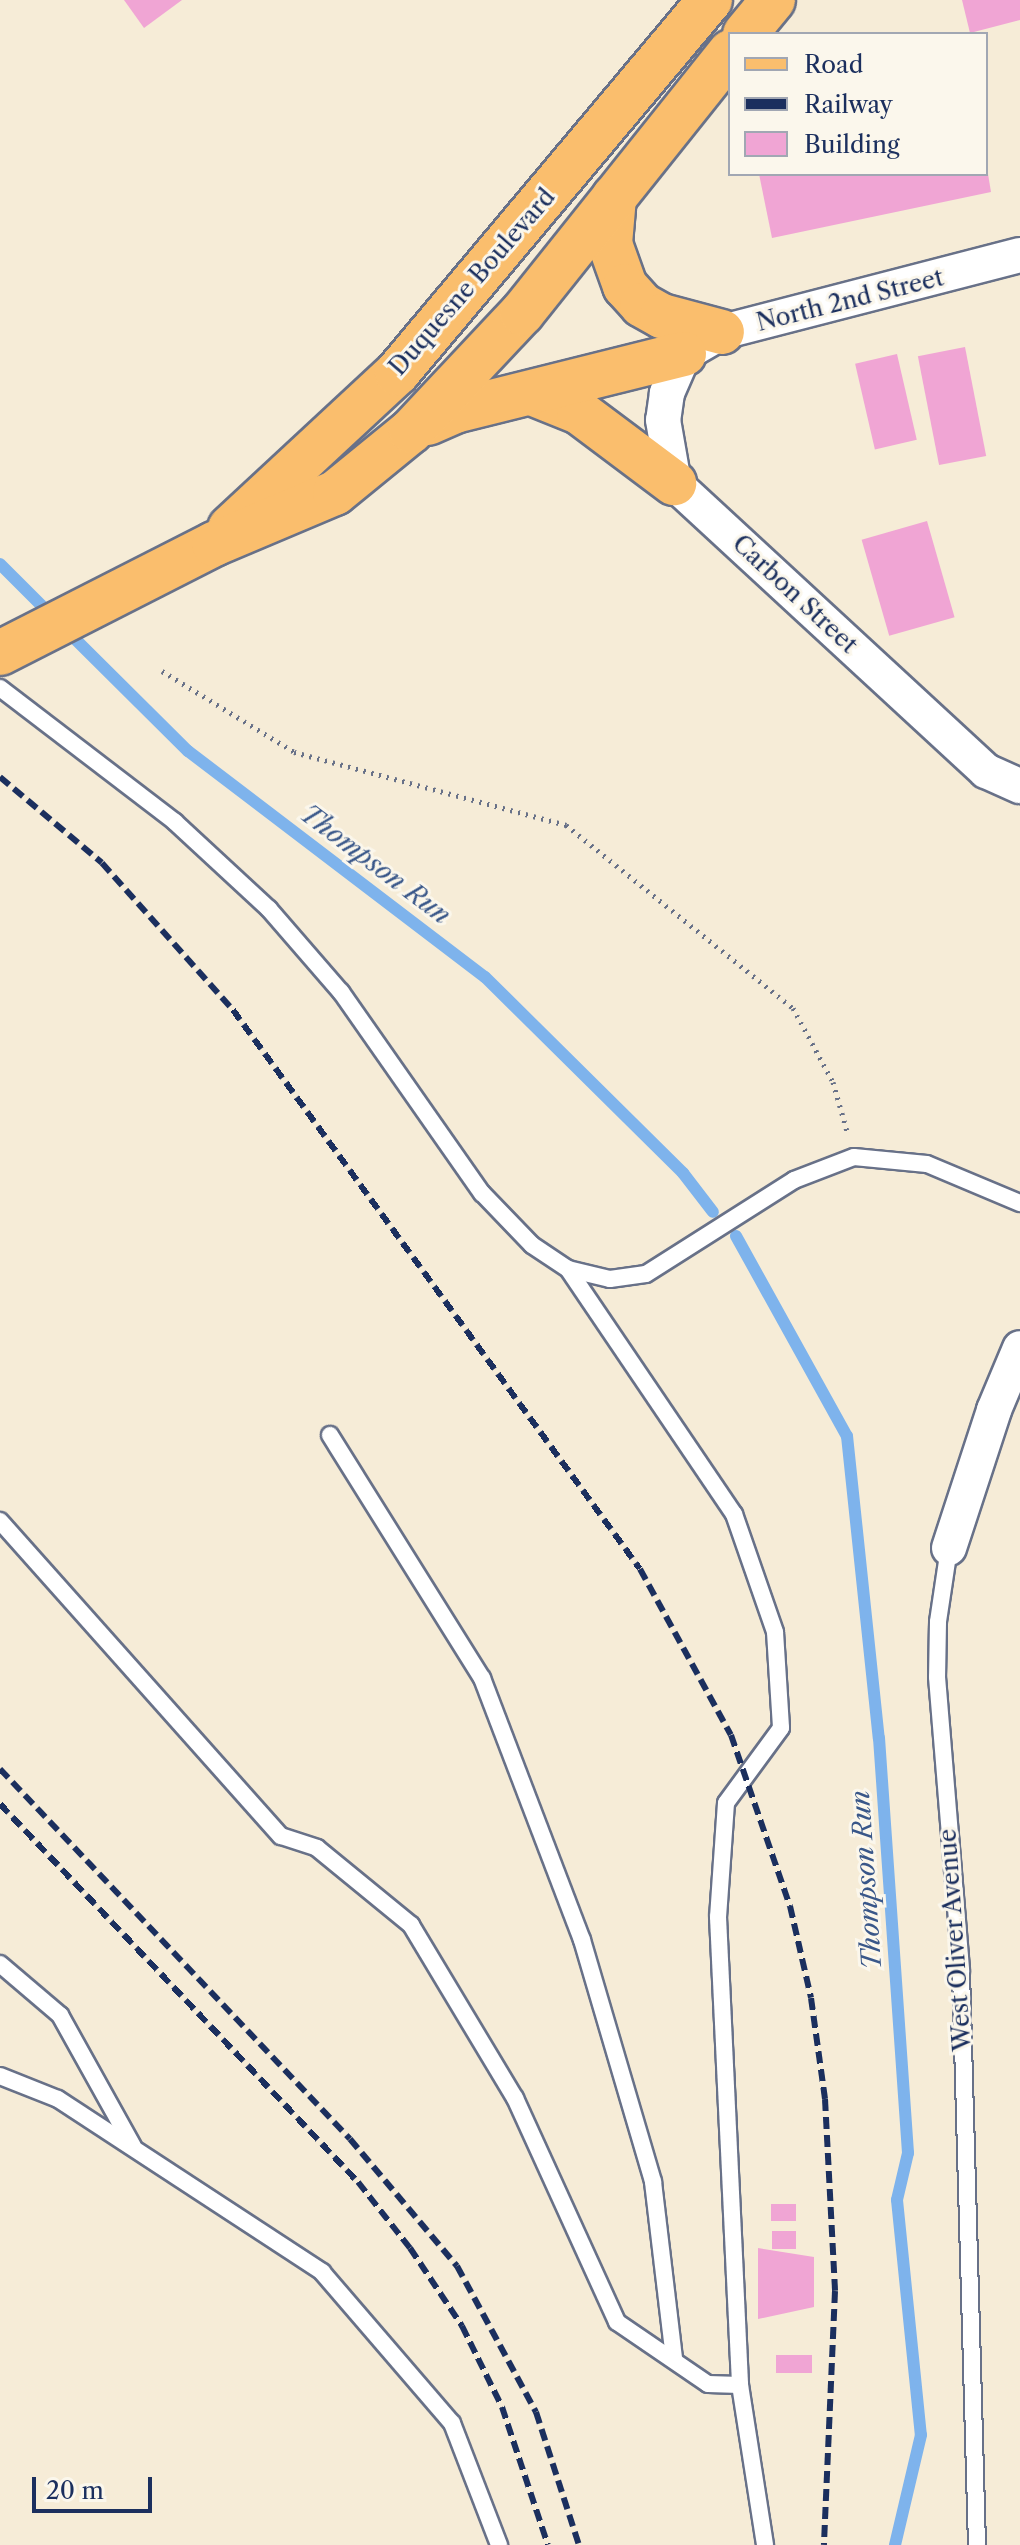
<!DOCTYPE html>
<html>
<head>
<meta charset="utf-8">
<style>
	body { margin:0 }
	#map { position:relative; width:1020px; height:2545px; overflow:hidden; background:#f6ecd7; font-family:"Libre Caslon Text",serif }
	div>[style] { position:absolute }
	.stream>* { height:12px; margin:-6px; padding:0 6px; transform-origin:6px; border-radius:6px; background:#7eb3ec }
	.building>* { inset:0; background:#f0a5d4; transform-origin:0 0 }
	.path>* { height:5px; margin-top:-2.5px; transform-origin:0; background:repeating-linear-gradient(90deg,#687188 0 2px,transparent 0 8px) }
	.roads { filter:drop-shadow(2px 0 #687188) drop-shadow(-2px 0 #687188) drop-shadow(0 2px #687188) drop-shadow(0 -2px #687188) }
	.lane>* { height:16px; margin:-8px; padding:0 8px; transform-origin:8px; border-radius:8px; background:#fff }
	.street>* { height:34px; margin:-17px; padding:0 17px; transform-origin:17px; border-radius:17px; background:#fff }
	.primary>* { height:44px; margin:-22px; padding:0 22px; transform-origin:22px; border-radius:22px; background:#fabe6d }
	.rail>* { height:6px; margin-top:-3px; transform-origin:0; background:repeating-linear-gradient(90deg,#1b2f5e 0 12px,transparent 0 18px) }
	span { translate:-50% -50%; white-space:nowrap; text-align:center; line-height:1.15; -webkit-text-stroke:6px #fbf7ec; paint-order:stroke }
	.street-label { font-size:24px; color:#1b2f5e }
	.water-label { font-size:26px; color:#395789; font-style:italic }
	.legend { position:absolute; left:728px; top:32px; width:260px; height:144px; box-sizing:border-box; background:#fbf7ec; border:2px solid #a1a7b3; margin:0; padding:10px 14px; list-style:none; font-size:24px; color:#1b2f5e }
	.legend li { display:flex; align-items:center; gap:16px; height:40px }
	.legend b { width:40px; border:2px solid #a1a7b3 }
	.scale { position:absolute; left:32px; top:2477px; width:120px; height:36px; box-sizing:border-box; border:4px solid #1b2f5e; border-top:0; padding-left:10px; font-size:24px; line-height:28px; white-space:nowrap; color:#1b2f5e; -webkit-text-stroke:6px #fbf7ec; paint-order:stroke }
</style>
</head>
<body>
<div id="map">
	<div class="stream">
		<div style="left:0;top:564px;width:75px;rotate:45deg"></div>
		<div style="left:66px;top:630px;width:172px;rotate:44.8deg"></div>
		<div style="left:188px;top:751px;width:373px;rotate:37.3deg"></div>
		<div style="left:485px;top:977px;width:279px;rotate:44.7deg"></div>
		<div style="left:683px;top:1173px;width:49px;rotate:52.4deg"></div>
		<div style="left:736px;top:1236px;width:229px;rotate:61deg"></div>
		<div style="left:847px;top:1436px;width:304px;rotate:84deg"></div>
		<div style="left:879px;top:1738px;width:416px;rotate:86deg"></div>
		<div style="left:908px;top:2153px;width:48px;rotate:103.2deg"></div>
		<div style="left:897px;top:2200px;width:236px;rotate:84.2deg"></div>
		<div style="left:921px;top:2435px;width:113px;rotate:103.3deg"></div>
	</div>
	<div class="building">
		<div style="clip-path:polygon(124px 0,182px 0,144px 28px)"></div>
		<div style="clip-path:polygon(962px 0,1020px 0,1020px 20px,970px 33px)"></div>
		<div style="clip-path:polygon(759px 174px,988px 174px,991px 192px,772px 238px)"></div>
		<div style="left:965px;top:347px;width:111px;height:48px;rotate:79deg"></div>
		<div style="left:897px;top:354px;width:88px;height:43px;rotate:77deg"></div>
		<div style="left:927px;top:521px;width:100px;height:68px;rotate:74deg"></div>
		<div style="left:771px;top:2204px;width:25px;height:17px"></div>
		<div style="left:796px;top:2231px;width:18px;height:24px;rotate:90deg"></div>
		<div style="clip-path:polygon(758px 2248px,814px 2257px,814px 2307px,758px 2319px)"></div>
		<div style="left:776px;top:2355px;width:36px;height:18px"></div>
	</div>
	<div class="path">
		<div style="left:162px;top:671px;width:155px;rotate:31.5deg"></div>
		<div style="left:294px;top:752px;width:282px;rotate:15deg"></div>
		<div style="left:566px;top:825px;width:292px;rotate:38.9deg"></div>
		<div style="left:793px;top:1008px;width:84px;rotate:61.6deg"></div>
		<div style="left:833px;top:1082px;width:51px;rotate:74.1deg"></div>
	</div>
	<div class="roads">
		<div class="lane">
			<div style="left:0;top:688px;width:220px;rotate:37.4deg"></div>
			<div style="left:175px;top:822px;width:128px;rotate:42.8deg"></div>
			<div style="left:269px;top:909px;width:110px;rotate:49.1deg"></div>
			<div style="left:341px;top:992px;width:246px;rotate:55deg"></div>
			<div style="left:482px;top:1193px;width:72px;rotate:46.1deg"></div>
			<div style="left:532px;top:1245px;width:43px;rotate:33.7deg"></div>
			<div style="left:568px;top:1269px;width:43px;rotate:13.4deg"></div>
			<div style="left:610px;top:1279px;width:36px;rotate:-8deg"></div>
			<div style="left:646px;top:1274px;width:175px;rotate:-32.4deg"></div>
			<div style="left:794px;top:1180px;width:64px;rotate:-21deg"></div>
			<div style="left:854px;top:1157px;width:73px;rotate:5.5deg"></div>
			<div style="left:927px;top:1164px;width:101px;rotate:22.8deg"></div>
			<div style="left:568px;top:1269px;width:296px;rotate:55.9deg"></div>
			<div style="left:734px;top:1514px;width:125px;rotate:70.8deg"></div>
			<div style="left:775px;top:1632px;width:96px;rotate:86.4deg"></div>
			<div style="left:781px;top:1728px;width:93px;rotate:126.3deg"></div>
			<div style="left:726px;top:1803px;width:114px;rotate:94deg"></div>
			<div style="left:718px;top:1917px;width:469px;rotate:87.3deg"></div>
			<div style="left:740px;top:2385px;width:162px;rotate:81.1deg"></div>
			<div style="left:330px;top:1435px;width:287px;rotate:58deg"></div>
			<div style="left:482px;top:1678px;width:280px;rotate:69.1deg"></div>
			<div style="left:582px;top:1940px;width:252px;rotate:73.6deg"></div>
			<div style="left:653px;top:2182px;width:177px;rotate:83.2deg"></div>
			<div style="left:0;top:1521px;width:422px;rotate:48.3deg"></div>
			<div style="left:281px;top:1836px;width:38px;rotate:18deg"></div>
			<div style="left:317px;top:1848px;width:122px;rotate:39.3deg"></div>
			<div style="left:411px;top:1925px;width:202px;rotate:59deg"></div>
			<div style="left:515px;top:2098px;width:246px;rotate:65.5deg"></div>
			<div style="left:617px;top:2322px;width:110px;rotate:34.3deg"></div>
			<div style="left:708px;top:2384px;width:32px;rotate:2deg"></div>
			<div style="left:949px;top:1548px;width:75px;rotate:98.5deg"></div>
			<div style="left:938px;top:1622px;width:55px;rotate:91deg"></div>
			<div style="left:937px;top:1677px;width:296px;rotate:85.3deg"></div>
			<div style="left:961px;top:1972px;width:573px;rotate:88.4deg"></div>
			<div style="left:0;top:1964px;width:79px;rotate:40.4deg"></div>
			<div style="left:60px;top:2015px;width:150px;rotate:60.9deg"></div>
			<div style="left:0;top:2076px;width:62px;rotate:21.6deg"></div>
			<div style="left:58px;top:2099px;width:316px;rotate:33.2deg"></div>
			<div style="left:322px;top:2272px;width:199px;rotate:49.3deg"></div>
			<div style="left:452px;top:2423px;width:131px;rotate:68.9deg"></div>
		</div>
		<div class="street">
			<div style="left:1020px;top:255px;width:308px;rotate:165.5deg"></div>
			<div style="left:722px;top:332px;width:44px;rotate:149.9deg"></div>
			<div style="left:684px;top:354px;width:43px;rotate:113.6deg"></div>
			<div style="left:667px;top:393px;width:27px;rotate:98deg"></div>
			<div style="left:663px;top:420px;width:64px;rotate:80.1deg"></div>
			<div style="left:674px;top:483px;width:425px;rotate:42.7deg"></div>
			<div style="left:986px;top:771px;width:37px;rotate:24deg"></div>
			<div style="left:949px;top:1548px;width:145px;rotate:-71.9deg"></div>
			<div style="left:994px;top:1410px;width:67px;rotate:-67.2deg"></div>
		</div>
		<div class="primary">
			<div style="left:745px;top:34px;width:44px;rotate:-50.5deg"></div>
			<div style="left:614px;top:197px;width:47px;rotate:94.9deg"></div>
			<div style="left:610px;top:244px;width:45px;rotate:70.3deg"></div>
			<div style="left:625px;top:286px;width:25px;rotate:48deg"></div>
			<div style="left:642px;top:305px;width:23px;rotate:29deg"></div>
			<div style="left:662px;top:316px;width:62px;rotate:14.9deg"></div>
			<div style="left:532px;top:393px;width:51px;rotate:22deg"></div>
			<div style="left:579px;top:412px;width:119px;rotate:36.8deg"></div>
			<div style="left:428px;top:423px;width:30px;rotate:-24deg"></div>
			<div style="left:455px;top:411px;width:236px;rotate:-14deg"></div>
			<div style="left:230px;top:528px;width:228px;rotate:-42.9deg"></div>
			<div style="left:397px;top:373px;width:487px;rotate:-50deg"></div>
			<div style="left:0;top:653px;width:240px;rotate:-27deg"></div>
			<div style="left:214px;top:544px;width:131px;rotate:-22.9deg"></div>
			<div style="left:335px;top:493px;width:98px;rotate:-39.2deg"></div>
			<div style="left:411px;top:431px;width:162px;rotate:-46.8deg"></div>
			<div style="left:522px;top:313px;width:334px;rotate:-51.4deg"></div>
		</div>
	</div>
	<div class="rail">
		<div style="left:0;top:777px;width:133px;rotate:40.1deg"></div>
		<div style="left:102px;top:863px;width:197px;rotate:48.3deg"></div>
		<div style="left:233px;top:1010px;width:691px;rotate:53.94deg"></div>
		<div style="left:640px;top:1569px;width:189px;rotate:61.3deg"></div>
		<div style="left:731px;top:1735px;width:181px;rotate:71deg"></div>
		<div style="left:790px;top:1906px;width:94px;rotate:77.1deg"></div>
		<div style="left:811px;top:1998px;width:102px;rotate:82.1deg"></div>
		<div style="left:825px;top:2099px;width:192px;rotate:87deg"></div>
		<div style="left:835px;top:2291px;width:254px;rotate:92.5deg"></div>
		<div style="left:0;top:1769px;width:509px;rotate:46.59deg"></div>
		<div style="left:350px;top:2139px;width:166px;rotate:49.9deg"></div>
		<div style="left:457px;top:2266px;width:166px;rotate:61.6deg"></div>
		<div style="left:536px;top:2412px;width:140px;rotate:72.1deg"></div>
		<div style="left:0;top:1804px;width:521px;rotate:46.56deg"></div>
		<div style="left:358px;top:2182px;width:84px;rotate:51.8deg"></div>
		<div style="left:410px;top:2248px;width:94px;rotate:56.3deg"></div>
		<div style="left:462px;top:2326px;width:90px;rotate:63.7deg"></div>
		<div style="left:502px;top:2407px;width:145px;rotate:71.6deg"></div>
	</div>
	<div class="street-label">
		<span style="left:472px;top:282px;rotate:-49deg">Duquesne Boulevard</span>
		<span style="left:850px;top:300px;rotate:-14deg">North 2nd Street</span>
		<span style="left:795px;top:594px;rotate:43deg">Carbon Street</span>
		<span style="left:955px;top:1940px;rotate:-94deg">West Oliver Avenue</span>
	</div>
	<div class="water-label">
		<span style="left:375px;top:865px;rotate:37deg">Thompson Run</span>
		<span style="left:867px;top:1880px;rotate:-94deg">Thompson Run</span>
	</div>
	<ul class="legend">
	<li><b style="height:10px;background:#fabe6d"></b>Road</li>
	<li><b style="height:10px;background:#1b2f5e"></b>Railway</li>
	<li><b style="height:22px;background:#f0a5d4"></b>Building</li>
	</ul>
	<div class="scale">20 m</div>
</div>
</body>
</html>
